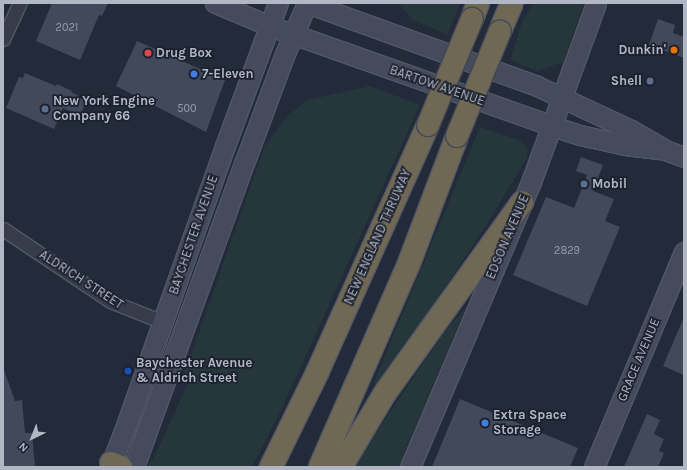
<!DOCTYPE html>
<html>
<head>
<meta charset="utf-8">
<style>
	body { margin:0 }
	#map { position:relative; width:687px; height:470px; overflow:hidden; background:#232a39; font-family:Karla,sans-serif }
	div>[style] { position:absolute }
	.green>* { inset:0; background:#26373b }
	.building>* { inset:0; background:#42495b }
	.roads { filter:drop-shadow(1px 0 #525765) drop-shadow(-1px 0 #525765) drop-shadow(0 1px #525765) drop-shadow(0 -1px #525765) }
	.street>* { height:13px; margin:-6.5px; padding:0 6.5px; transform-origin:6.5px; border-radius:6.5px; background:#363c4a }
	.secondary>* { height:19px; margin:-9.5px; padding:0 9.5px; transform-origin:9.5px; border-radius:9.5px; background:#454b5d }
	.highway>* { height:22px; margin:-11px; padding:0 11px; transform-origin:11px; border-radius:11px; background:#6f6854 }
	.bridges { filter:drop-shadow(1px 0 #424755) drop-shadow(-1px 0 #424755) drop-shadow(0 1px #424755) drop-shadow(0 -1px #424755) }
	.highway-bridge>* { height:22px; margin:-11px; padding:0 11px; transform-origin:11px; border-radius:11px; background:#6f6854 }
	.dots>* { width:11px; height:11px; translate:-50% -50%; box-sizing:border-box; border:2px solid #1c212f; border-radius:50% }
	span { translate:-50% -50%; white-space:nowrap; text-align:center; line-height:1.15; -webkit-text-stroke:3.5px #1c212f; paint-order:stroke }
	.number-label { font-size:11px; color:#969cab }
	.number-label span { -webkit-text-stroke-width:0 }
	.poi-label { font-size:13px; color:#b2b7c6; font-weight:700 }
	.right { translate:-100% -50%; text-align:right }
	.left { translate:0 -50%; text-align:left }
	.street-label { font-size:13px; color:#b2b7c6 }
	.frame { position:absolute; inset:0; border:4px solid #b2b7c6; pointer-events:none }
	.north { position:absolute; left:12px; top:418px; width:40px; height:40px; -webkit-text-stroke:3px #1c212f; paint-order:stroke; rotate:223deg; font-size:11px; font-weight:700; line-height:16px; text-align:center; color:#b2b7c6 }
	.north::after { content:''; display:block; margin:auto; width:14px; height:18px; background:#b2b7c6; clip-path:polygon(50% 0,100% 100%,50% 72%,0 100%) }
</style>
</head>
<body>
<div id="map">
	<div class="green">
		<div style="clip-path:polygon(398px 3px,460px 3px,448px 35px,411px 19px)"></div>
		<div style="clip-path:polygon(533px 3px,584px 3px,563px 62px,537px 71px,510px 60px,522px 22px)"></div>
		<div style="clip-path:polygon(370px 86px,420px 105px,282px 408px,252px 467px,148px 467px,148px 464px,154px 458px,189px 381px,184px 375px,265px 145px,288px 115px,308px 100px)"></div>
		<div style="clip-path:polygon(480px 127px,521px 141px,528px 149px,527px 158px,485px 227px,379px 387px,374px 382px)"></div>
		<div style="clip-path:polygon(466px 307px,398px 467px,355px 467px,386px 418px,443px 334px)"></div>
	</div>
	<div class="building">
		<div style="clip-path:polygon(52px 3px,108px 3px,102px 16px,99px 15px,80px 60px,36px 41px)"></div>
		<div style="clip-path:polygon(658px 19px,675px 25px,673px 33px,684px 37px,684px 58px,649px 45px)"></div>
		<div style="clip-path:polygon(137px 41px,225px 80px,206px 132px,116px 86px)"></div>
		<div style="clip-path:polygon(25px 73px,56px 86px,57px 84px,72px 91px,71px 92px,87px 100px,80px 116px,63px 108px,54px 129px,6px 108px,19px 77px,23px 78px)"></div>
		<div style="clip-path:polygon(581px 157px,603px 165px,593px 191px,614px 199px,605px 221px,620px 227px,587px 306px,513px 275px,546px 197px,574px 208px,587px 175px,576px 171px)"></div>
		<div style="clip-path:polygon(684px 317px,684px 375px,663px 366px)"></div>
		<div style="clip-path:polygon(4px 370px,15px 401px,22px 400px,25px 433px,32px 433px,35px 467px,3px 467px)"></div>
		<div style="clip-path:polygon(460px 399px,578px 448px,570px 467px,432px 467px)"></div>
		<div style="clip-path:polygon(647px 414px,660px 420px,654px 434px,664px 439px,659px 451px,664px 453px,658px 467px,624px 467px)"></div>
	</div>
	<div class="roads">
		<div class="street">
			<div style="left:3px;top:39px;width:40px;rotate:-65deg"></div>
			<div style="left:3px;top:229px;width:129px;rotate:33.9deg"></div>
			<div style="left:110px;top:301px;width:57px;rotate:21.6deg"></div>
		</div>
		<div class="secondary">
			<div style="left:215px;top:3px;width:60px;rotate:22.7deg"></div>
			<div style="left:270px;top:26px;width:299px;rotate:19.5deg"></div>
			<div style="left:552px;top:126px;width:29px;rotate:18deg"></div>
			<div style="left:580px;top:135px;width:46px;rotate:12.5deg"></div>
			<div style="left:625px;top:145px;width:40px;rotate:7.1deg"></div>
			<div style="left:307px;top:3px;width:245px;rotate:19.8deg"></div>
			<div style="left:537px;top:86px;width:104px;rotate:25.1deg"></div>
			<div style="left:631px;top:130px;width:39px;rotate:30deg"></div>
			<div style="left:665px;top:150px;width:20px;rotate:20deg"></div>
			<div style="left:110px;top:467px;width:39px;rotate:-69deg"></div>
			<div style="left:124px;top:431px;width:302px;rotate:-70.5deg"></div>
			<div style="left:225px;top:146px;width:153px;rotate:-69.7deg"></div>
			<div style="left:134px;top:467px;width:326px;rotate:-70.1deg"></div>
			<div style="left:245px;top:161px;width:112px;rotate:-69.6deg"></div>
			<div style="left:284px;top:56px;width:58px;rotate:-66.5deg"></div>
			<div style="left:410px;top:467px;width:310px;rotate:-67deg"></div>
			<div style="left:531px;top:182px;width:190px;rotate:-70deg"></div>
			<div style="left:594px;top:467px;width:233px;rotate:-67.3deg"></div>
		</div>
		<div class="highway">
			<div style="left:472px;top:19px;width:17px;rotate:-69deg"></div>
			<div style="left:500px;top:31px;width:30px;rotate:-67deg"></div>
			<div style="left:111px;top:463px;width:11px;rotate:22deg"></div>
			<div style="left:271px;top:467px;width:105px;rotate:-63.9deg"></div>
			<div style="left:317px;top:373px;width:272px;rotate:-65.9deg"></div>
			<div style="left:320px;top:467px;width:219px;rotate:-66.4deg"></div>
			<div style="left:408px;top:266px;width:139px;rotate:-69.3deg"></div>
			<div style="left:341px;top:467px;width:86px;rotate:-59.3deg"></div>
			<div style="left:385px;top:393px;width:235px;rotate:-54.3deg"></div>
		</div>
	</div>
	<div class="bridges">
		<div class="highway-bridge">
			<div style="left:428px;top:125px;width:115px;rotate:-67.5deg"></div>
			<div style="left:457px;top:136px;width:113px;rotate:-67.7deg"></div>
		</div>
	</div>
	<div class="dots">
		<div style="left:674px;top:50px;background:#e8710a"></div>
		<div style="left:148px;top:53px;background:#e0444e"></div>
		<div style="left:194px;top:74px;background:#3f7fe0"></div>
		<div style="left:650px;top:81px;background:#5c6f8a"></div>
		<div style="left:45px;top:109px;background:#5c6f8a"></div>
		<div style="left:584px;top:184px;background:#5c6f8a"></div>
		<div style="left:128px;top:371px;background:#1a4fb4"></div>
		<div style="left:485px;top:423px;background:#3f7fe0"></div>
	</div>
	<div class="number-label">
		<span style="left:67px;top:28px">2021</span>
		<span style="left:187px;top:109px">500</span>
		<span style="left:567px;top:251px">2829</span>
	</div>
	<div class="poi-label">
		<span class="right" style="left:666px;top:50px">Dunkin'</span>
		<span class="left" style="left:156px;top:53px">Drug Box</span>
		<span class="left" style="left:202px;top:74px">7-Eleven</span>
		<span class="right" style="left:642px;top:81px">Shell</span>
		<span class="left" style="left:53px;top:109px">New York Engine<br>Company 66</span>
		<span class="left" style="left:592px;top:184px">Mobil</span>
		<span class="left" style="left:136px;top:371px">Baychester Avenue<br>&amp; Aldrich Street</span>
		<span class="left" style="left:493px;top:423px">Extra Space<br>Storage</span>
	</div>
	<div class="street-label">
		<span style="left:437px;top:86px;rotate:19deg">BARTOW AVENUE</span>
		<span style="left:194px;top:235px;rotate:-71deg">BAYCHESTER AVENUE</span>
		<span style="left:378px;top:237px;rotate:-66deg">NEW ENGLAND THRUWAY</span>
		<span style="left:508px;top:237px;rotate:-67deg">EDSON AVENUE</span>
		<span style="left:81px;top:280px;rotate:33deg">ALDRICH STREET</span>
		<span style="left:639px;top:360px;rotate:-67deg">GRACE AVENUE</span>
	</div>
	<div class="frame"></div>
	<div class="north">N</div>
</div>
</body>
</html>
